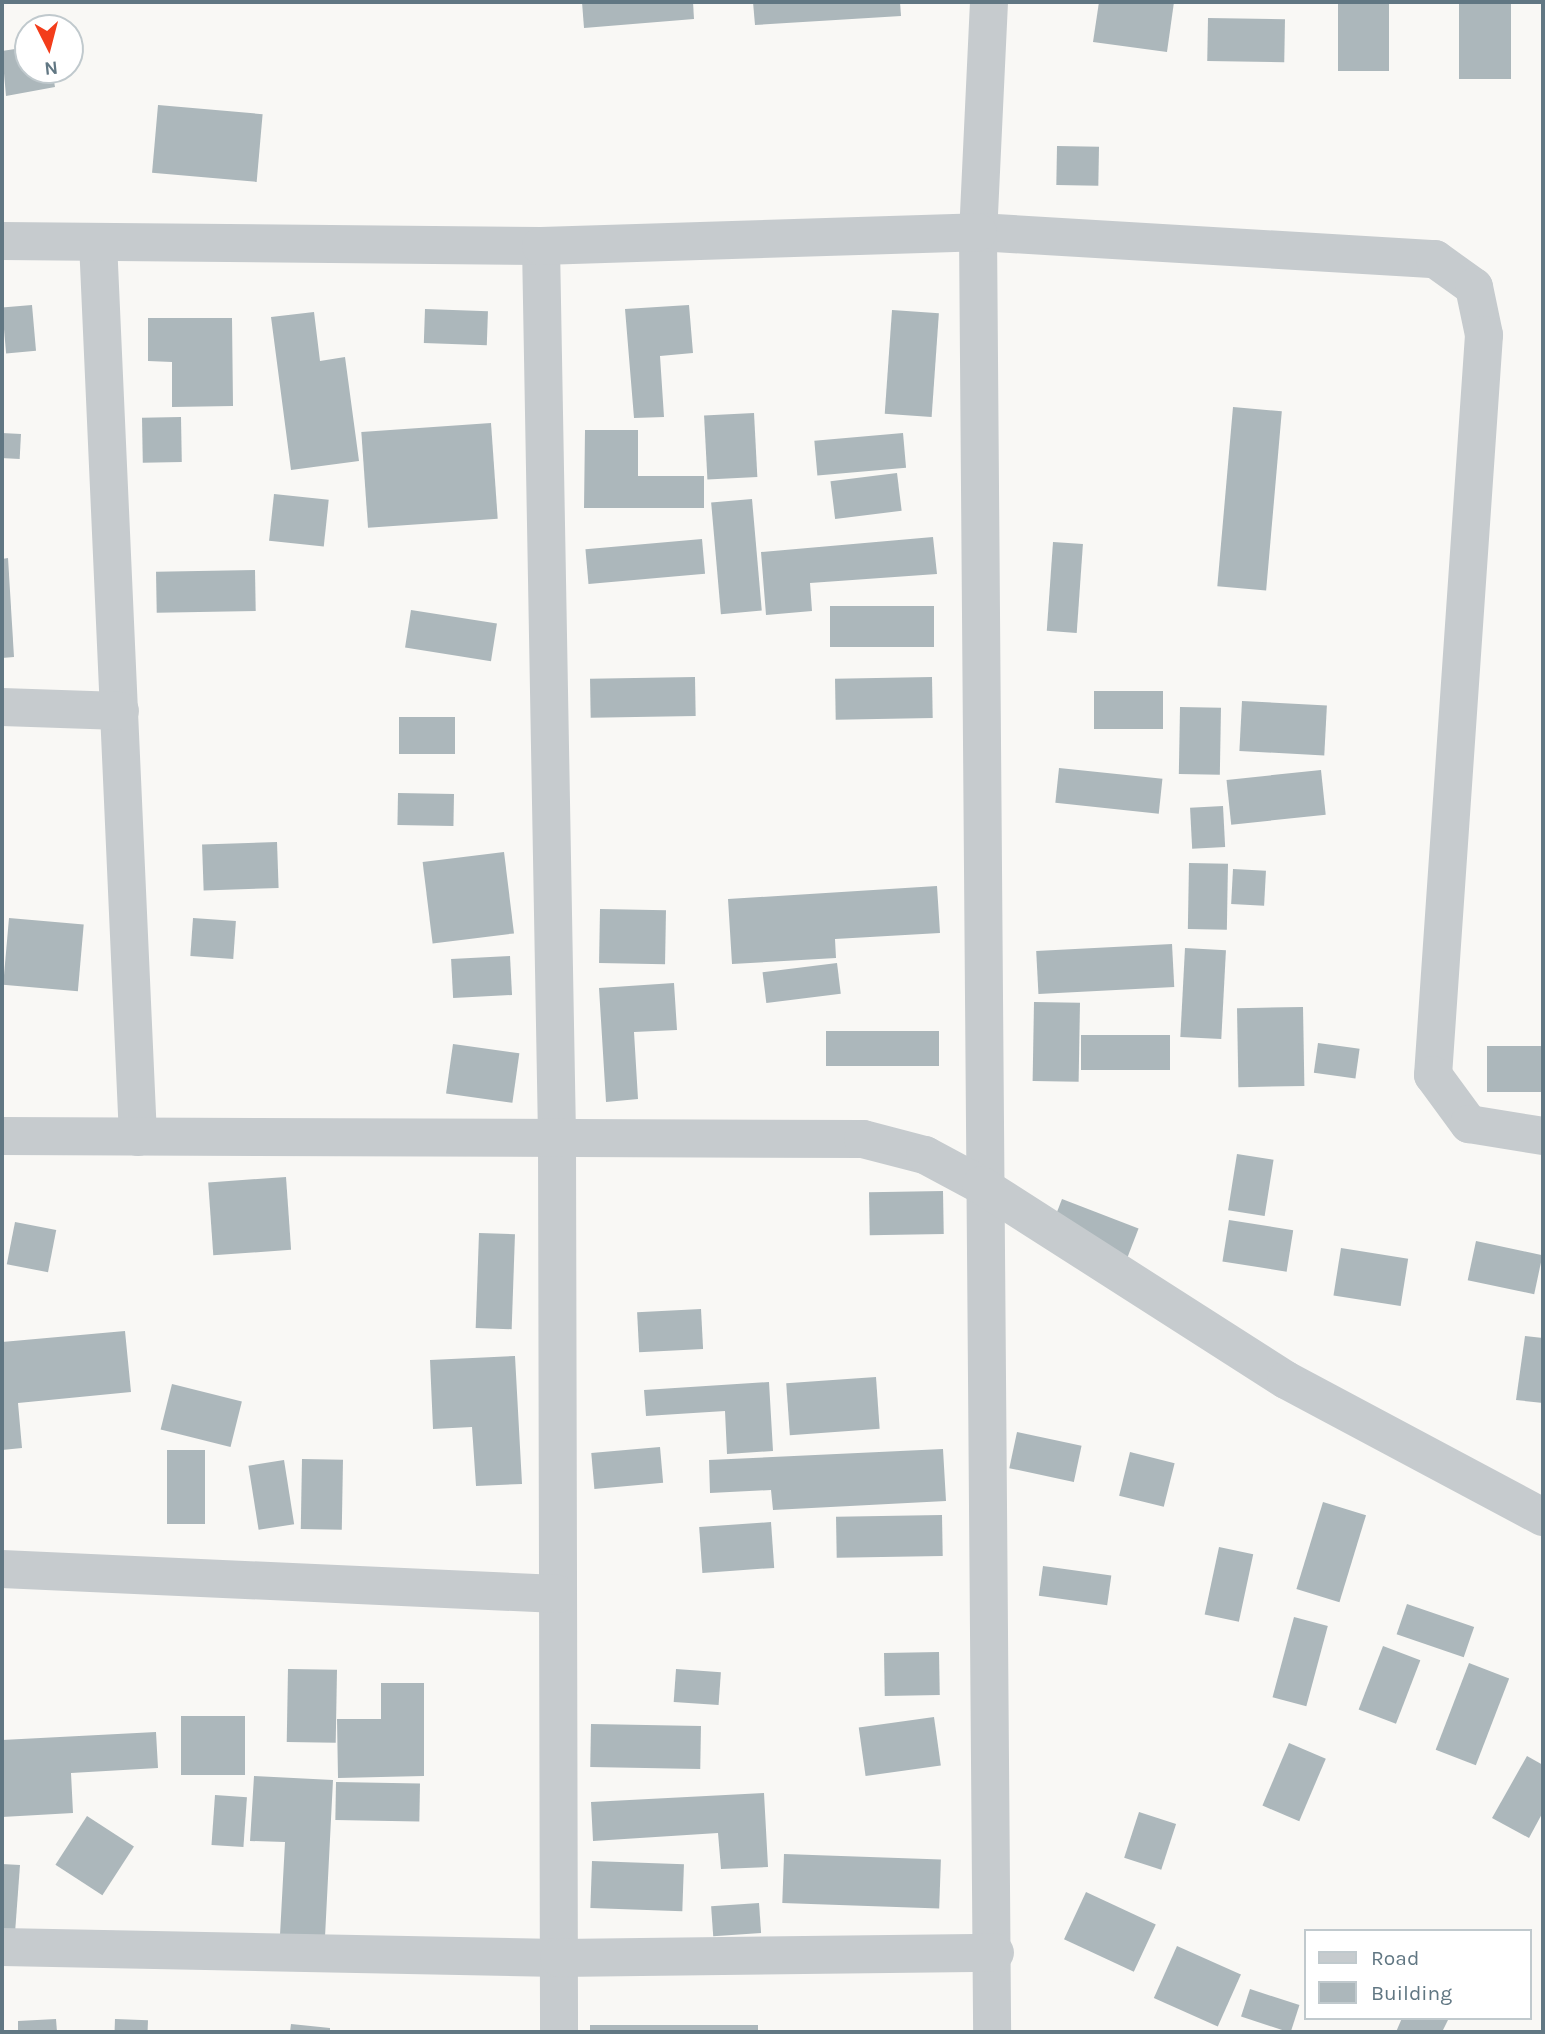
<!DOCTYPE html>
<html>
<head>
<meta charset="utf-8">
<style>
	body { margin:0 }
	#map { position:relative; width:1545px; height:2034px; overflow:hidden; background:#f9f8f5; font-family:Karla,sans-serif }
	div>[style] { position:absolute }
	.building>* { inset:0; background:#acb7bb; transform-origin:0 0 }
	.minor>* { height:38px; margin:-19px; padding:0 19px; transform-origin:19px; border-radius:19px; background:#c6cbce }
	.tertiary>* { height:38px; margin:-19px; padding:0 19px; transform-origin:19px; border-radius:19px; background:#c6cbce }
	span { translate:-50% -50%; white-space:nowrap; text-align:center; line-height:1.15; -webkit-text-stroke:7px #fff; paint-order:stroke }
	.frame { position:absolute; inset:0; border:4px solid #617783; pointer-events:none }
	.legend { position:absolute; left:1304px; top:1929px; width:228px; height:91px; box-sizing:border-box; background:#fff; border:2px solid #c0c9cd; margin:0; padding:9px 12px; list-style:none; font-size:21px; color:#617783 }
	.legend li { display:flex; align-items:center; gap:14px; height:35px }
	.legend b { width:35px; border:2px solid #c0c9cd }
	.north { position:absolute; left:14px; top:14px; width:70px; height:70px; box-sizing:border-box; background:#fff; border:2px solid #c0c9cd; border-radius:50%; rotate:174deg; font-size:19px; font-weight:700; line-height:28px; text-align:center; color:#617783 }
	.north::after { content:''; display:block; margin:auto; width:24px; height:32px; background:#f33d1b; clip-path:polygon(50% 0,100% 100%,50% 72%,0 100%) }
</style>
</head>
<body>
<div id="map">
	<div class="building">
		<div style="clip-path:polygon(582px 2px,693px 2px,694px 19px,584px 28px)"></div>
		<div style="clip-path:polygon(753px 2px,900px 2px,901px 16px,755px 25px)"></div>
		<div style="clip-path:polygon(1099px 2px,1174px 2px,1167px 52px,1093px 42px)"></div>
		<div style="left:1338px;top:2px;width:51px;height:69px"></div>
		<div style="left:1459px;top:2px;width:52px;height:77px"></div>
		<div style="left:1208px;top:18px;width:77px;height:43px;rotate:1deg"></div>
		<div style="clip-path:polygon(28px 47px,28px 70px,52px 70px,55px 87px,6px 96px,2px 51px)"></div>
		<div style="left:158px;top:105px;width:105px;height:68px;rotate:5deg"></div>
		<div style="left:1057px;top:146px;width:42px;height:39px;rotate:1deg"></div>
		<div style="left:32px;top:305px;width:46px;height:30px;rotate:85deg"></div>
		<div style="clip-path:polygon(689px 305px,693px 353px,660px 356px,664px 417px,634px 418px,625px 309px)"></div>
		<div style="left:425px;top:309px;width:63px;height:34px;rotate:2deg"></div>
		<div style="left:892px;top:310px;width:47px;height:104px;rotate:4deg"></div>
		<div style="clip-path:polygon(314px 312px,320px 361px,345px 357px,359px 461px,291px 470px,271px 317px)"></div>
		<div style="clip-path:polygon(148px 318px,232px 318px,233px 406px,172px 407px,172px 362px,148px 361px)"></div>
		<div style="left:1233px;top:407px;width:49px;height:180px;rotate:5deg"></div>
		<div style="left:754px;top:413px;width:64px;height:50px;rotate:87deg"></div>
		<div style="left:181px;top:417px;width:45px;height:39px;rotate:89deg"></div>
		<div style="left:491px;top:423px;width:96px;height:130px;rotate:86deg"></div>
		<div style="clip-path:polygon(585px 430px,638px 430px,638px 476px,704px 476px,704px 508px,584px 508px)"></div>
		<div style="left:2px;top:433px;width:19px;height:25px;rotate:3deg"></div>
		<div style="left:903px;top:433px;width:35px;height:89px;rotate:85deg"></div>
		<div style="left:897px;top:473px;width:38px;height:67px;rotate:83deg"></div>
		<div style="left:274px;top:494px;width:55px;height:47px;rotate:6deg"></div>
		<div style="left:752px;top:499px;width:112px;height:41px;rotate:85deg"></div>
		<div style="clip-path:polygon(933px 537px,937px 574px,810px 583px,812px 611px,766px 615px,761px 552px)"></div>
		<div style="left:702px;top:539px;width:35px;height:117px;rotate:85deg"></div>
		<div style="left:1053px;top:542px;width:30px;height:89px;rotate:4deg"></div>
		<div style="clip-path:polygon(8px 558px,14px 657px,2px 658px,2px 559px)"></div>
		<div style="left:255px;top:570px;width:41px;height:99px;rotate:89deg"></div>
		<div style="left:934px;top:606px;width:41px;height:104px;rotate:90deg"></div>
		<div style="left:411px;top:610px;width:87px;height:38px;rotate:9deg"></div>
		<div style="left:695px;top:677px;width:39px;height:105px;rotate:89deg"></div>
		<div style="left:932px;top:677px;width:41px;height:97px;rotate:89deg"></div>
		<div style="left:1094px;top:691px;width:69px;height:38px"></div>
		<div style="left:1242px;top:701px;width:85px;height:50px;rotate:3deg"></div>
		<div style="left:1180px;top:707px;width:41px;height:67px;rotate:1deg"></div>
		<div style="left:399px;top:717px;width:56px;height:37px"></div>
		<div style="left:1059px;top:768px;width:104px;height:35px;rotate:6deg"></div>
		<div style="left:1321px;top:770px;width:45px;height:95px;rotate:84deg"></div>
		<div style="left:398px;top:793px;width:56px;height:32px;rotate:1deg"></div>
		<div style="left:1223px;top:806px;width:41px;height:33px;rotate:87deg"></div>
		<div style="left:277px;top:842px;width:46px;height:75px;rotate:88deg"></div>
		<div style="left:504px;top:852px;width:82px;height:82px;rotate:83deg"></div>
		<div style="left:1189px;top:863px;width:39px;height:66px;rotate:1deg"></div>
		<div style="left:1233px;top:869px;width:33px;height:35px;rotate:3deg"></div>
		<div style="clip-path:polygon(937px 886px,940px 933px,835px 939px,836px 958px,732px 964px,728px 899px)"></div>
		<div style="left:600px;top:909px;width:66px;height:54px;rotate:1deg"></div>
		<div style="left:9px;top:918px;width:75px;height:67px;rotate:5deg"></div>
		<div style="left:193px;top:918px;width:43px;height:38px;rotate:4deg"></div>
		<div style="left:1172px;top:944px;width:43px;height:136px;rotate:87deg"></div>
		<div style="left:1185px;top:948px;width:41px;height:89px;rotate:3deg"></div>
		<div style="left:510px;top:956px;width:39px;height:59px;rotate:87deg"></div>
		<div style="left:837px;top:963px;width:31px;height:75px;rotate:83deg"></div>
		<div style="clip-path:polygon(674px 983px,677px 1030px,634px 1032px,638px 1099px,606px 1102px,599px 988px)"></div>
		<div style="left:1034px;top:1002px;width:46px;height:79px;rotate:1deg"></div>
		<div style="left:1303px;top:1007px;width:79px;height:66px;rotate:89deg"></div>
		<div style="left:939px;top:1031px;width:35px;height:113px;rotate:90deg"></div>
		<div style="left:1081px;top:1035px;width:89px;height:35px"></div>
		<div style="left:1318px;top:1043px;width:42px;height:30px;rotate:8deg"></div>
		<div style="left:453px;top:1044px;width:67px;height:50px;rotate:8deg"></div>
		<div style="left:1543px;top:1046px;width:46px;height:56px;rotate:90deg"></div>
		<div style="left:1237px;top:1154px;width:37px;height:57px;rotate:9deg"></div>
		<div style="left:286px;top:1177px;width:73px;height:78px;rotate:86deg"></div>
		<div style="left:943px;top:1191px;width:43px;height:74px;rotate:89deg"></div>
		<div style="left:1062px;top:1199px;width:82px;height:41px;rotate:21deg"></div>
		<div style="left:1229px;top:1220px;width:65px;height:42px;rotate:9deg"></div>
		<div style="left:15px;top:1222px;width:42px;height:43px;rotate:11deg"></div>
		<div style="left:479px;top:1233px;width:36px;height:95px;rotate:2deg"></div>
		<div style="left:1476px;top:1241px;width:68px;height:40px;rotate:12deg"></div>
		<div style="left:1341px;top:1248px;width:68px;height:48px;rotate:9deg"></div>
		<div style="left:701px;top:1309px;width:40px;height:64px;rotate:87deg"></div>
		<div style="clip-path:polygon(125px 1331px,131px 1392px,18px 1403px,22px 1448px,2px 1450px,2px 1342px)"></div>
		<div style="clip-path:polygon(1525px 1336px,1543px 1338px,1543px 1403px,1516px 1400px)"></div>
		<div style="clip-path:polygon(515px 1356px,522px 1484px,476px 1486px,472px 1427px,433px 1429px,430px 1360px)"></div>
		<div style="left:876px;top:1377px;width:52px;height:90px;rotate:86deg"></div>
		<div style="clip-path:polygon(769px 1382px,773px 1451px,727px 1454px,725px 1411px,646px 1416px,644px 1390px)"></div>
		<div style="left:172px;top:1384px;width:72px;height:47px;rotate:14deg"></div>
		<div style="left:1017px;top:1432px;width:66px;height:37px;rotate:12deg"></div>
		<div style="left:660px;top:1447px;width:36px;height:69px;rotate:85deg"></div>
		<div style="clip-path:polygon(943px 1449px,946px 1501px,773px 1510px,771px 1490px,710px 1493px,709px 1460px)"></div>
		<div style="left:167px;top:1450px;width:38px;height:74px"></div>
		<div style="left:1130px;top:1452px;width:46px;height:45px;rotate:14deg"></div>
		<div style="left:302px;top:1459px;width:41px;height:70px;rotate:1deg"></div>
		<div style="left:284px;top:1460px;width:65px;height:36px;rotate:81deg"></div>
		<div style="left:1323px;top:1502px;width:45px;height:91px;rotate:17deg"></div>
		<div style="left:942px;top:1515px;width:41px;height:106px;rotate:89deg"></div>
		<div style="left:771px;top:1522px;width:46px;height:72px;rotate:86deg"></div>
		<div style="left:1219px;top:1547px;width:35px;height:69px;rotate:12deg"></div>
		<div style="left:1043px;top:1566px;width:69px;height:30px;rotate:8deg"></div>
		<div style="left:1407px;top:1604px;width:71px;height:32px;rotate:19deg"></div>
		<div style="left:1294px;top:1617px;width:35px;height:83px;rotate:15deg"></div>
		<div style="left:1383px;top:1646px;width:40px;height:68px;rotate:21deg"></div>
		<div style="left:939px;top:1652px;width:43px;height:55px;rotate:89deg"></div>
		<div style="left:1469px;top:1663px;width:43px;height:93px;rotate:21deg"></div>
		<div style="left:288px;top:1669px;width:49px;height:73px;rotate:1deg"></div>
		<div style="left:676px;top:1669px;width:45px;height:33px;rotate:4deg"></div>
		<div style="clip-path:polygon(381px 1683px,424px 1683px,424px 1776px,338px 1778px,337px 1719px,381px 1719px)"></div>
		<div style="left:245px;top:1716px;width:59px;height:64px;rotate:90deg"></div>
		<div style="left:934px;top:1717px;width:49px;height:76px;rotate:82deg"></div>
		<div style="left:591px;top:1724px;width:110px;height:43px;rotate:1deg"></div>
		<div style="clip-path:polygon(156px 1732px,158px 1768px,71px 1773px,73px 1813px,2px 1817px,2px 1740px)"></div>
		<div style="left:1289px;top:1743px;width:40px;height:68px;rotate:23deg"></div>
		<div style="clip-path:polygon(1527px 1756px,1543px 1765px,1543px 1812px,1529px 1838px,1492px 1818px)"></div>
		<div style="clip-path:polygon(254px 1776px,333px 1780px,325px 1937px,280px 1935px,285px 1842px,250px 1841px)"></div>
		<div style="left:336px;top:1782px;width:84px;height:38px;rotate:1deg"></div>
		<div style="clip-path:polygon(764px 1793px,768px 1867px,721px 1869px,718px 1833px,593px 1841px,591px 1802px)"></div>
		<div style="left:215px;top:1795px;width:32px;height:50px;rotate:4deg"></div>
		<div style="left:1139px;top:1812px;width:39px;height:48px;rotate:18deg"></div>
		<div style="left:87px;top:1816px;width:56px;height:58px;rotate:33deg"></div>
		<div style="left:784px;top:1854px;width:157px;height:49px;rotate:2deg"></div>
		<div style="left:592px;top:1861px;width:92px;height:47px;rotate:2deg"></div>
		<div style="clip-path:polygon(2px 1864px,20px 1865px,15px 1933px,2px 1932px)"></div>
		<div style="left:1086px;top:1892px;width:77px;height:52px;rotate:25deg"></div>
		<div style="left:759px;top:1903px;width:30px;height:48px;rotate:86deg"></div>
		<div style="left:1177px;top:1946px;width:70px;height:57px;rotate:24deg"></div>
		<div style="left:1250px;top:1989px;width:52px;height:29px;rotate:18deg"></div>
		<div style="clip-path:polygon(1402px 2018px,1449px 2018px,1442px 2032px,1396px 2032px)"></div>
		<div style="clip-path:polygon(56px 2019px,57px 2032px,18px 2032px,18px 2021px)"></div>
		<div style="left:115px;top:2019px;width:33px;height:13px;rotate:2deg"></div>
		<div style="clip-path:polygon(291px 2024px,330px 2028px,330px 2032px,290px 2032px)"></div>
		<div style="left:590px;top:2025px;width:168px;height:7px"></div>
	</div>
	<div class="minor">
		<div style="left:989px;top:2px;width:230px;rotate:92.7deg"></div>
		<div style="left:978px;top:232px;width:1800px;rotate:89.55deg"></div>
		<div style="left:978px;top:232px;width:458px;rotate:3.4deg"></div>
		<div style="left:1435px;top:259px;width:48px;rotate:35.7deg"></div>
		<div style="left:1474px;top:287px;width:49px;rotate:78.2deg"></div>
		<div style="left:1484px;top:335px;width:742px;rotate:93.94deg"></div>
		<div style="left:1433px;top:1075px;width:61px;rotate:53.7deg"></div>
		<div style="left:1469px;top:1124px;width:75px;rotate:9.2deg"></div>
		<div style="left:98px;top:242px;width:896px;rotate:87.44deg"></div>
		<div style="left:541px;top:246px;width:892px;rotate:88.97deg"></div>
		<div style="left:557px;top:1138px;width:894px;rotate:89.87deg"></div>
		<div style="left:2px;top:707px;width:118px;rotate:1.9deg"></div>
		<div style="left:2px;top:1136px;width:861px;rotate:0.2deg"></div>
		<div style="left:863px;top:1139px;width:64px;rotate:14.5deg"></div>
		<div style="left:925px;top:1155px;width:64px;rotate:28.2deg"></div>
		<div style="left:981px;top:1185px;width:362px;rotate:32.6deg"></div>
		<div style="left:1286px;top:1380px;width:291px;rotate:28.1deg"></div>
		<div style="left:2px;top:1569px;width:556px;rotate:2.58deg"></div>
		<div style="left:2px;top:1947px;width:557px;rotate:1.13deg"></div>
		<div style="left:559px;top:1958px;width:436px;rotate:-0.7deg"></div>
	</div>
	<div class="tertiary">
		<div style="left:2px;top:241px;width:539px;rotate:0.53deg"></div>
		<div style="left:541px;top:246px;width:437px;rotate:-1.8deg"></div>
	</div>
	<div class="frame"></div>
	<ul class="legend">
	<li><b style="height:9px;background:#c6cbce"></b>Road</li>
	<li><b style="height:19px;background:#acb7bb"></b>Building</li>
	</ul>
	<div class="north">N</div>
</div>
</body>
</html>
